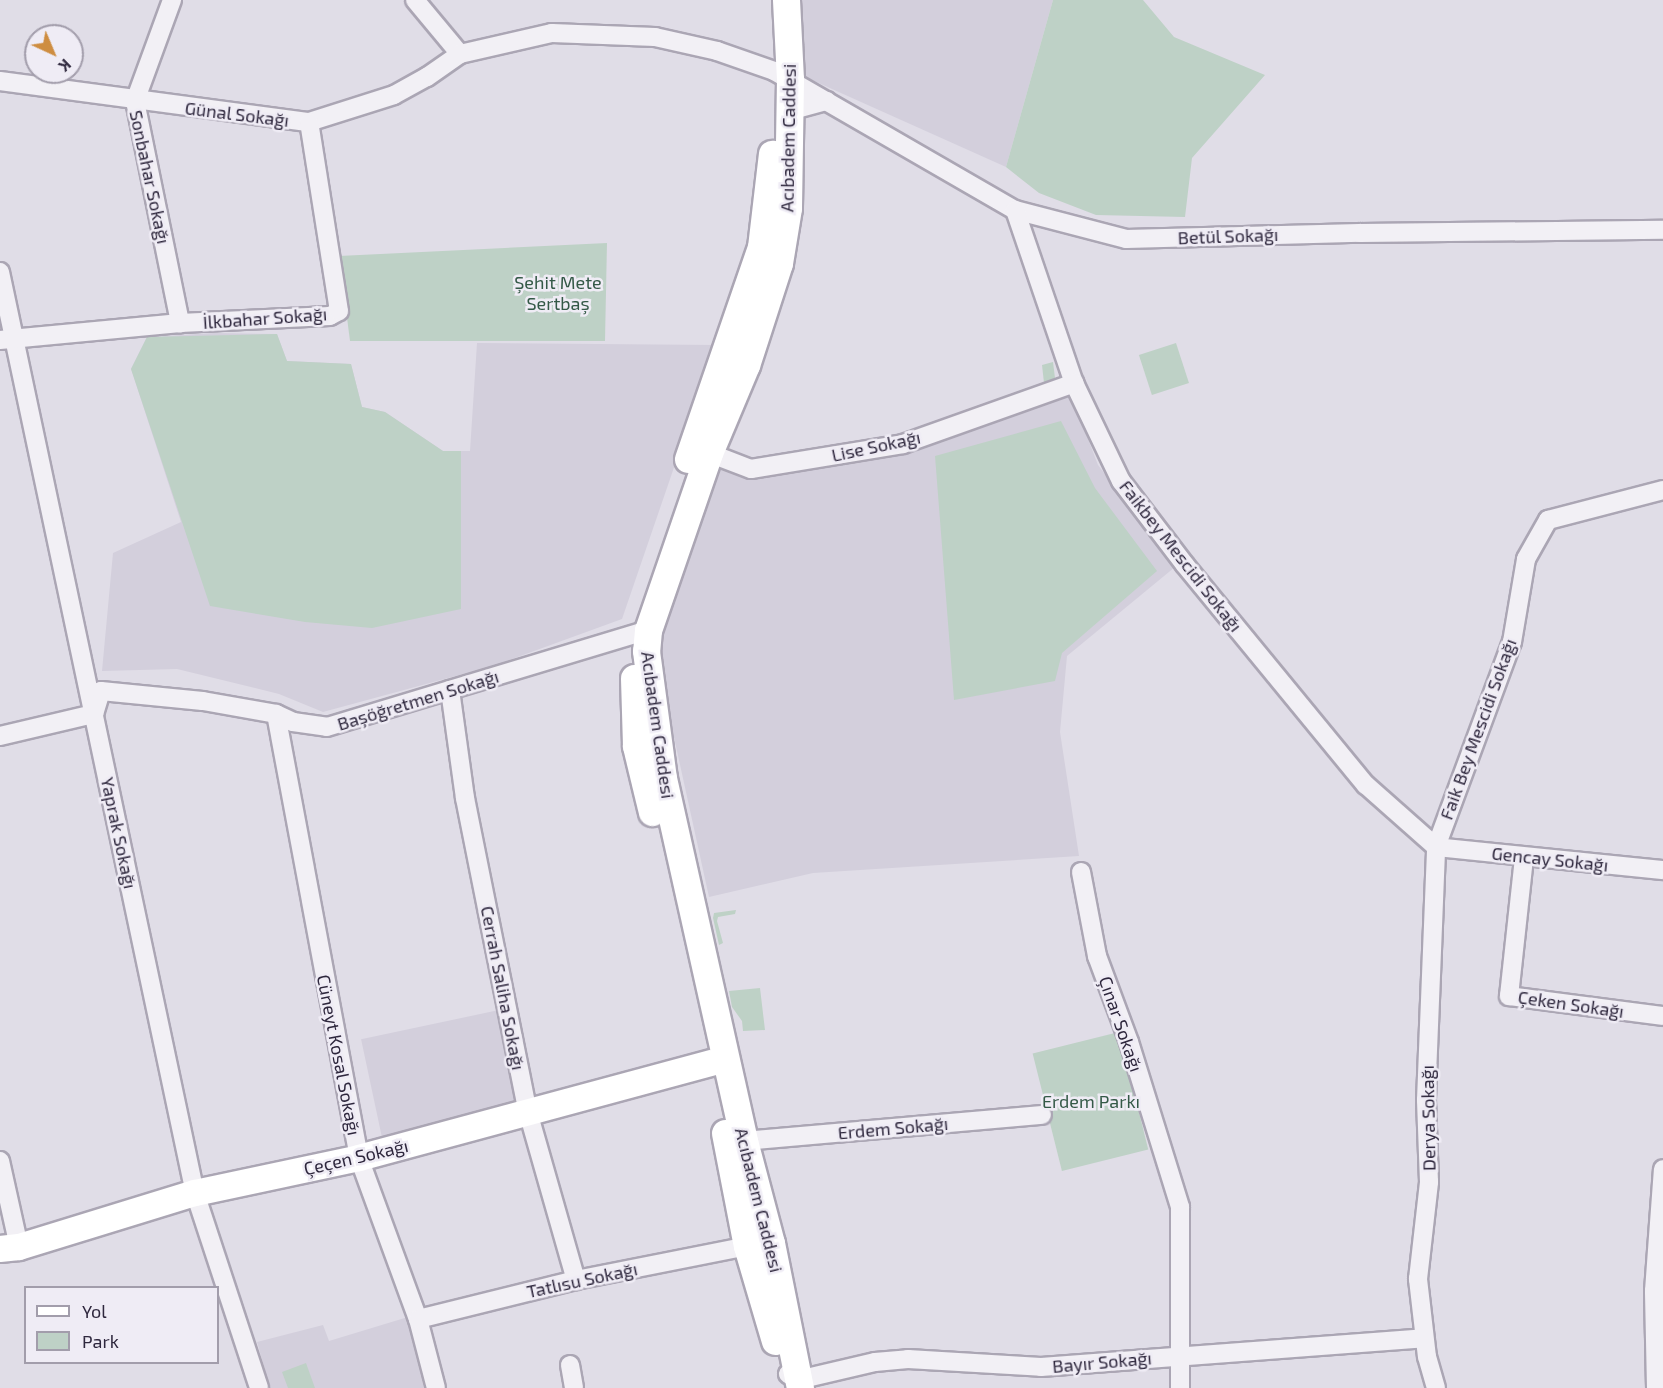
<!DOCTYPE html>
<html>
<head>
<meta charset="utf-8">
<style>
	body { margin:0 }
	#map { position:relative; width:1663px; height:1388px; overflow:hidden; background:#e0dde7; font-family:"Exo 2",sans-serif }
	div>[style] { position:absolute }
	.built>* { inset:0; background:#d3cfdc; transform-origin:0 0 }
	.green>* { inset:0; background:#bed1c6; transform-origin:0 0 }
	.roads { filter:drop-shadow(2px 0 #aba6b4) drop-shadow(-2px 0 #aba6b4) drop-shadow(0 2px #aba6b4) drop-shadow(0 -2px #aba6b4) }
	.minor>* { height:18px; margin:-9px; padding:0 9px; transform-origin:9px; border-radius:9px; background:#f2f0f5 }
	.secondary>* { height:26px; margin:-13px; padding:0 13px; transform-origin:13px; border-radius:13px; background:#fff }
	.primary>* { height:27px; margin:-13.5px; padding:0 13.5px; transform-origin:13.5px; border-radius:13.5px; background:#fff }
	span { translate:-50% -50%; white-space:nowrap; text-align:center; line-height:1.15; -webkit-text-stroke:5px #efecf5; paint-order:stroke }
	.street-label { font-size:18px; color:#2e273d }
	.park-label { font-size:18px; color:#345947 }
	.legend { position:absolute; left:24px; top:1286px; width:195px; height:78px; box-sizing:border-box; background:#efecf5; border:2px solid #a29dab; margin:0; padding:8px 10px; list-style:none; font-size:18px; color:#2e273d }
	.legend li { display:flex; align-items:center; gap:12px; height:30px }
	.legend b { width:30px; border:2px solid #a29dab }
	.north { position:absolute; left:24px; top:24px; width:60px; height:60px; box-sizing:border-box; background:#efecf5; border:2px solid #a29dab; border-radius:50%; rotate:136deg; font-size:16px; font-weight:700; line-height:24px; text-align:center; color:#2e273d }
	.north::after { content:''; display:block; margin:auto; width:21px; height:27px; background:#ce8d40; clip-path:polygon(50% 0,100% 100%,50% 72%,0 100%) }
</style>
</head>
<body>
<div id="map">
	<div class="built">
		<div style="clip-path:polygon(794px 0,1053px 0,1006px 167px,803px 76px)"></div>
		<div style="clip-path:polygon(214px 333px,277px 334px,287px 361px,351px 364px,362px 407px,385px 412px,443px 451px,470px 451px,477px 343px,716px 345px,622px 619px,496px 665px,323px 712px,279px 694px,177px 669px,102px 671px,113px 553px,181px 522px,131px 369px,147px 337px)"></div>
		<div style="clip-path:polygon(1065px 379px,1098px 465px,1175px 567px,1067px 656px,1060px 732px,1079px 856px,813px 873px,709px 897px,654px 646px,711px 464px,743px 473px,904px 443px)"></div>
		<div style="left:499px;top:1010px;width:102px;height:141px;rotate:78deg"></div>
		<div style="clip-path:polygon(408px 1317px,427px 1388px,270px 1388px,257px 1342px,323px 1325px,329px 1341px)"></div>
	</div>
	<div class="green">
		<div style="clip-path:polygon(1053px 0,1143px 0,1174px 37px,1265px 75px,1192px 158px,1185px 217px,1096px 215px,1039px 193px,1006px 167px)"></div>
		<div style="clip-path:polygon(607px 243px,605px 341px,350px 341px,339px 256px)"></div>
		<div style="clip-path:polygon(277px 334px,287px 361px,351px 364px,362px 407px,385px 412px,443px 451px,461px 451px,461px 609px,372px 628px,305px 622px,210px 606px,131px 369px,147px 337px)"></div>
		<div style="left:1176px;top:343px;width:42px;height:39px;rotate:72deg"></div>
		<div style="clip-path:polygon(1053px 362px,1055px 378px,1044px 383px,1042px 365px)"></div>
		<div style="clip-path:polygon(1061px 421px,1095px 488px,1157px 571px,1062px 653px,1055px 681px,954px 700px,935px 456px)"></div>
		<div style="clip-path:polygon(736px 910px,735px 914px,718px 917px,717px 921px,723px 943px,719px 945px,713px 918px,714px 913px)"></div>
		<div style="clip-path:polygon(760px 988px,765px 1030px,743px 1031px,742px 1021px,732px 1007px,729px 991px)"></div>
		<div style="left:1119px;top:1032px;width:121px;height:89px;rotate:76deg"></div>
		<div style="clip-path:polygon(306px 1363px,315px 1388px,288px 1388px,282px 1372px)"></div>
	</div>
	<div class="roads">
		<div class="minor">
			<div style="left:172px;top:0;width:108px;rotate:110.1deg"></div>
			<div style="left:135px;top:101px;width:227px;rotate:78.5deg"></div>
			<div style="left:415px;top:0;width:70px;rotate:50.2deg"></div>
			<div style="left:0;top:81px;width:312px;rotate:7.6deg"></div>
			<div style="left:309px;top:122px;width:89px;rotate:-17.6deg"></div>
			<div style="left:394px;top:95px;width:38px;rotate:-29deg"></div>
			<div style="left:427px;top:77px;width:40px;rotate:-34.9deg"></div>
			<div style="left:460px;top:54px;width:94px;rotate:-12.9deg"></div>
			<div style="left:552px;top:33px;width:103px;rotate:2.2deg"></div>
			<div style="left:655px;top:37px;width:64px;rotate:12.7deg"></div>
			<div style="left:717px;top:51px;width:60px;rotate:19.3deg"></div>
			<div style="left:774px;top:71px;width:278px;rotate:30deg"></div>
			<div style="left:1015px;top:210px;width:115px;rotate:14.6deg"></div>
			<div style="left:1126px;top:239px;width:234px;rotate:-1.5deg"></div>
			<div style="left:1360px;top:233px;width:303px;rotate:-0.6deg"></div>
			<div style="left:789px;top:111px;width:39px;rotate:-15deg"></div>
			<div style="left:1015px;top:210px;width:183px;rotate:71.2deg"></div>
			<div style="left:1074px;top:383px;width:109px;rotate:64.4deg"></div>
			<div style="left:1121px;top:481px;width:106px;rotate:52.7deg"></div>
			<div style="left:1185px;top:565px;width:285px;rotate:50.6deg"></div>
			<div style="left:1366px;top:785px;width:94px;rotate:41.5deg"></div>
			<div style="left:0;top:272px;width:941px;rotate:78.05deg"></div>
			<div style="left:195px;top:1193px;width:205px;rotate:71.8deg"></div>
			<div style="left:0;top:340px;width:181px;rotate:-5.4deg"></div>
			<div style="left:180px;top:323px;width:150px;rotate:-2.7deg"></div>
			<div style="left:330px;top:316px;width:10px;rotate:-29deg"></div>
			<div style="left:339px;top:311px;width:191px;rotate:-99deg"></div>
			<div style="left:709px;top:453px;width:45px;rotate:20.9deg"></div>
			<div style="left:751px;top:469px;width:154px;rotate:-9.3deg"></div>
			<div style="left:903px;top:444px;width:182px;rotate:-19.6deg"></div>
			<div style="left:450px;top:690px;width:109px;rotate:82.1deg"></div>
			<div style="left:465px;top:798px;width:320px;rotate:78.7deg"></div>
			<div style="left:528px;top:1112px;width:175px;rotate:74.1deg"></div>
			<div style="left:276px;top:714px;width:452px;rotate:79.4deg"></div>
			<div style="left:359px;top:1158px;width:171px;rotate:69.9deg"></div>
			<div style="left:418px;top:1319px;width:71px;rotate:75.4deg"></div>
			<div style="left:0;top:736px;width:97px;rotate:-13.2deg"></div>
			<div style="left:94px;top:714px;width:24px;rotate:-73deg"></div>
			<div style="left:101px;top:691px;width:102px;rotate:5.6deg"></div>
			<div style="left:203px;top:701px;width:74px;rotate:10.1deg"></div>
			<div style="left:276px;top:714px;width:19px;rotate:25deg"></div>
			<div style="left:293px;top:722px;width:34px;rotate:8deg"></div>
			<div style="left:327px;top:727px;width:335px;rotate:-16.8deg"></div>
			<div style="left:1436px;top:847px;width:228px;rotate:5.8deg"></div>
			<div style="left:1524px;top:858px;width:139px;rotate:96.2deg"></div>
			<div style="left:1509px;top:996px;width:155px;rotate:7.4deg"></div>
			<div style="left:1081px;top:872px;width:86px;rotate:79.2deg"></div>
			<div style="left:1097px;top:956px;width:92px;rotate:69.6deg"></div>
			<div style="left:1129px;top:1042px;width:173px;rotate:72.8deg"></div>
			<div style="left:1180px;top:1207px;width:181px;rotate:90deg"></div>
			<div style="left:744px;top:1141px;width:299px;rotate:-5deg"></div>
			<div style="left:0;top:1161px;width:88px;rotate:77.5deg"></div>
			<div style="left:418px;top:1319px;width:163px;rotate:-13.9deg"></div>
			<div style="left:576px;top:1280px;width:174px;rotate:-11.2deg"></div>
			<div style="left:570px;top:1365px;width:23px;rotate:80deg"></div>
			<div style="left:788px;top:1374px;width:12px;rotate:31deg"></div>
			<div style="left:798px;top:1380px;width:79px;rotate:-13.2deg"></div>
			<div style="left:875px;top:1362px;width:33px;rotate:-5deg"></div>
			<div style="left:908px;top:1359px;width:133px;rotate:3.4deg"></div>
			<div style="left:1041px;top:1367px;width:384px;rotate:-4.3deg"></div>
			<div style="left:1436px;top:1388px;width:32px;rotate:-106deg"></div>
			<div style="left:1427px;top:1357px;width:79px;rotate:-96.6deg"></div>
			<div style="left:1418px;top:1279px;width:98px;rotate:-83.5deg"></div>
			<div style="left:1429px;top:1182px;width:82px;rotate:-92.1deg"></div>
			<div style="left:1426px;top:1100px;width:253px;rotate:-87.7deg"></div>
			<div style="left:1436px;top:847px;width:219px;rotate:-69.7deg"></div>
			<div style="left:1512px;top:642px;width:84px;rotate:-80.4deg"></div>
			<div style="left:1526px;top:559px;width:45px;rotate:-60.6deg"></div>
			<div style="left:1548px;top:520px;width:119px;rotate:-14.6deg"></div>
			<div style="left:1656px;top:1388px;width:97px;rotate:-91.2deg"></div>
			<div style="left:1654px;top:1291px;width:122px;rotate:-85.8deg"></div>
		</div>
		<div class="secondary">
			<div style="left:0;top:1249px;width:19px;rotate:-6deg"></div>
			<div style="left:19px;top:1247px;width:184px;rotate:-17.1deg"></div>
			<div style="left:195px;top:1193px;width:168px;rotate:-12deg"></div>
			<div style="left:359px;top:1158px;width:366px;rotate:-15.1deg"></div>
		</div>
		<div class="primary">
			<div style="left:786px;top:0;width:79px;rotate:87.1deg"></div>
			<div style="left:790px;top:79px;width:129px;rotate:90.9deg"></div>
			<div style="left:788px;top:208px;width:56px;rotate:99.3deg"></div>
			<div style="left:779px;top:263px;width:107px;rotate:107.9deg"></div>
			<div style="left:746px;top:365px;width:95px;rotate:112.8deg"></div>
			<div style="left:709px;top:453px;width:187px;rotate:109deg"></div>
			<div style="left:648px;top:630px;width:21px;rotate:95deg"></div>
			<div style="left:646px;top:651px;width:128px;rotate:82.4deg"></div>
			<div style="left:663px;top:778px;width:372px;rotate:77.4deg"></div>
			<div style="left:744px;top:1141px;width:106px;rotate:75.2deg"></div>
			<div style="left:771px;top:1243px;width:148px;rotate:78.7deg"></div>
			<div style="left:688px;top:459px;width:224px;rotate:-71deg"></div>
			<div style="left:761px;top:247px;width:94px;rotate:-83.3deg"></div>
			<div style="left:634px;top:678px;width:68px;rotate:88.3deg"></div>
			<div style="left:636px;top:746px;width:68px;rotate:76.4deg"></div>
			<div style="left:725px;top:1133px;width:115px;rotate:79deg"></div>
			<div style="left:747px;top:1246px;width:99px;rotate:73.6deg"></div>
		</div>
	</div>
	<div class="street-label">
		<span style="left:237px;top:114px;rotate:7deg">Günal Sokağı</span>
		<span style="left:788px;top:138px;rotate:-89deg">Acıbadem Caddesi</span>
		<span style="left:150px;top:177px;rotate:78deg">Sonbahar Sokağı</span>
		<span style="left:1228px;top:236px;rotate:-2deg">Betül Sokağı</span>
		<span style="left:265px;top:318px;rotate:-4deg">İlkbahar Sokağı</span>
		<span style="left:876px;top:446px;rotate:-12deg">Lise Sokağı</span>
		<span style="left:1181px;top:556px;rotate:52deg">Faikbey Mescidi Sokağı</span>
		<span style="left:418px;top:700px;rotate:-17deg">Başöğretmen Sokağı</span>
		<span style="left:658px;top:725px;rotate:82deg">Acıbadem Caddesi</span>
		<span style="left:1478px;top:729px;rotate:-70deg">Faik Bey Mescidi Sokağı</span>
		<span style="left:119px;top:833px;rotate:78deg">Yaprak Sokağı</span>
		<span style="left:1550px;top:859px;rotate:6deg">Gencay Sokağı</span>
		<span style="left:503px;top:988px;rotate:79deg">Cerrah Saliha Sokağı</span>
		<span style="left:1571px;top:1004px;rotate:8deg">Çeken Sokağı</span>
		<span style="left:1121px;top:1024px;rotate:71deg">Çınar Sokağı</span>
		<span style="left:339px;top:1055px;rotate:79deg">Cüneyt Kosal Sokağı</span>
		<span style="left:1428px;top:1118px;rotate:-91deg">Derya Sokağı</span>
		<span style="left:893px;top:1128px;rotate:-5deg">Erdem Sokağı</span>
		<span style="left:356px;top:1157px;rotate:-13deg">Çeçen Sokağı</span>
		<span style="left:759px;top:1200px;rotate:76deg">Acıbadem Caddesi</span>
		<span style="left:582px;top:1280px;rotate:-12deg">Tatlısu Sokağı</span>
		<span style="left:1102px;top:1362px;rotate:-5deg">Bayır Sokağı</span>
	</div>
	<div class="park-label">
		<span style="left:558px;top:293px">Şehit Mete<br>Sertbaş</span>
		<span style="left:1091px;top:1101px">Erdem Parkı</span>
	</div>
	<ul class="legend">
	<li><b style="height:8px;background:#fff"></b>Yol</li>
	<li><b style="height:16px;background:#bed1c6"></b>Park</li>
	</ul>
	<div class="north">K</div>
</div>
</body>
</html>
